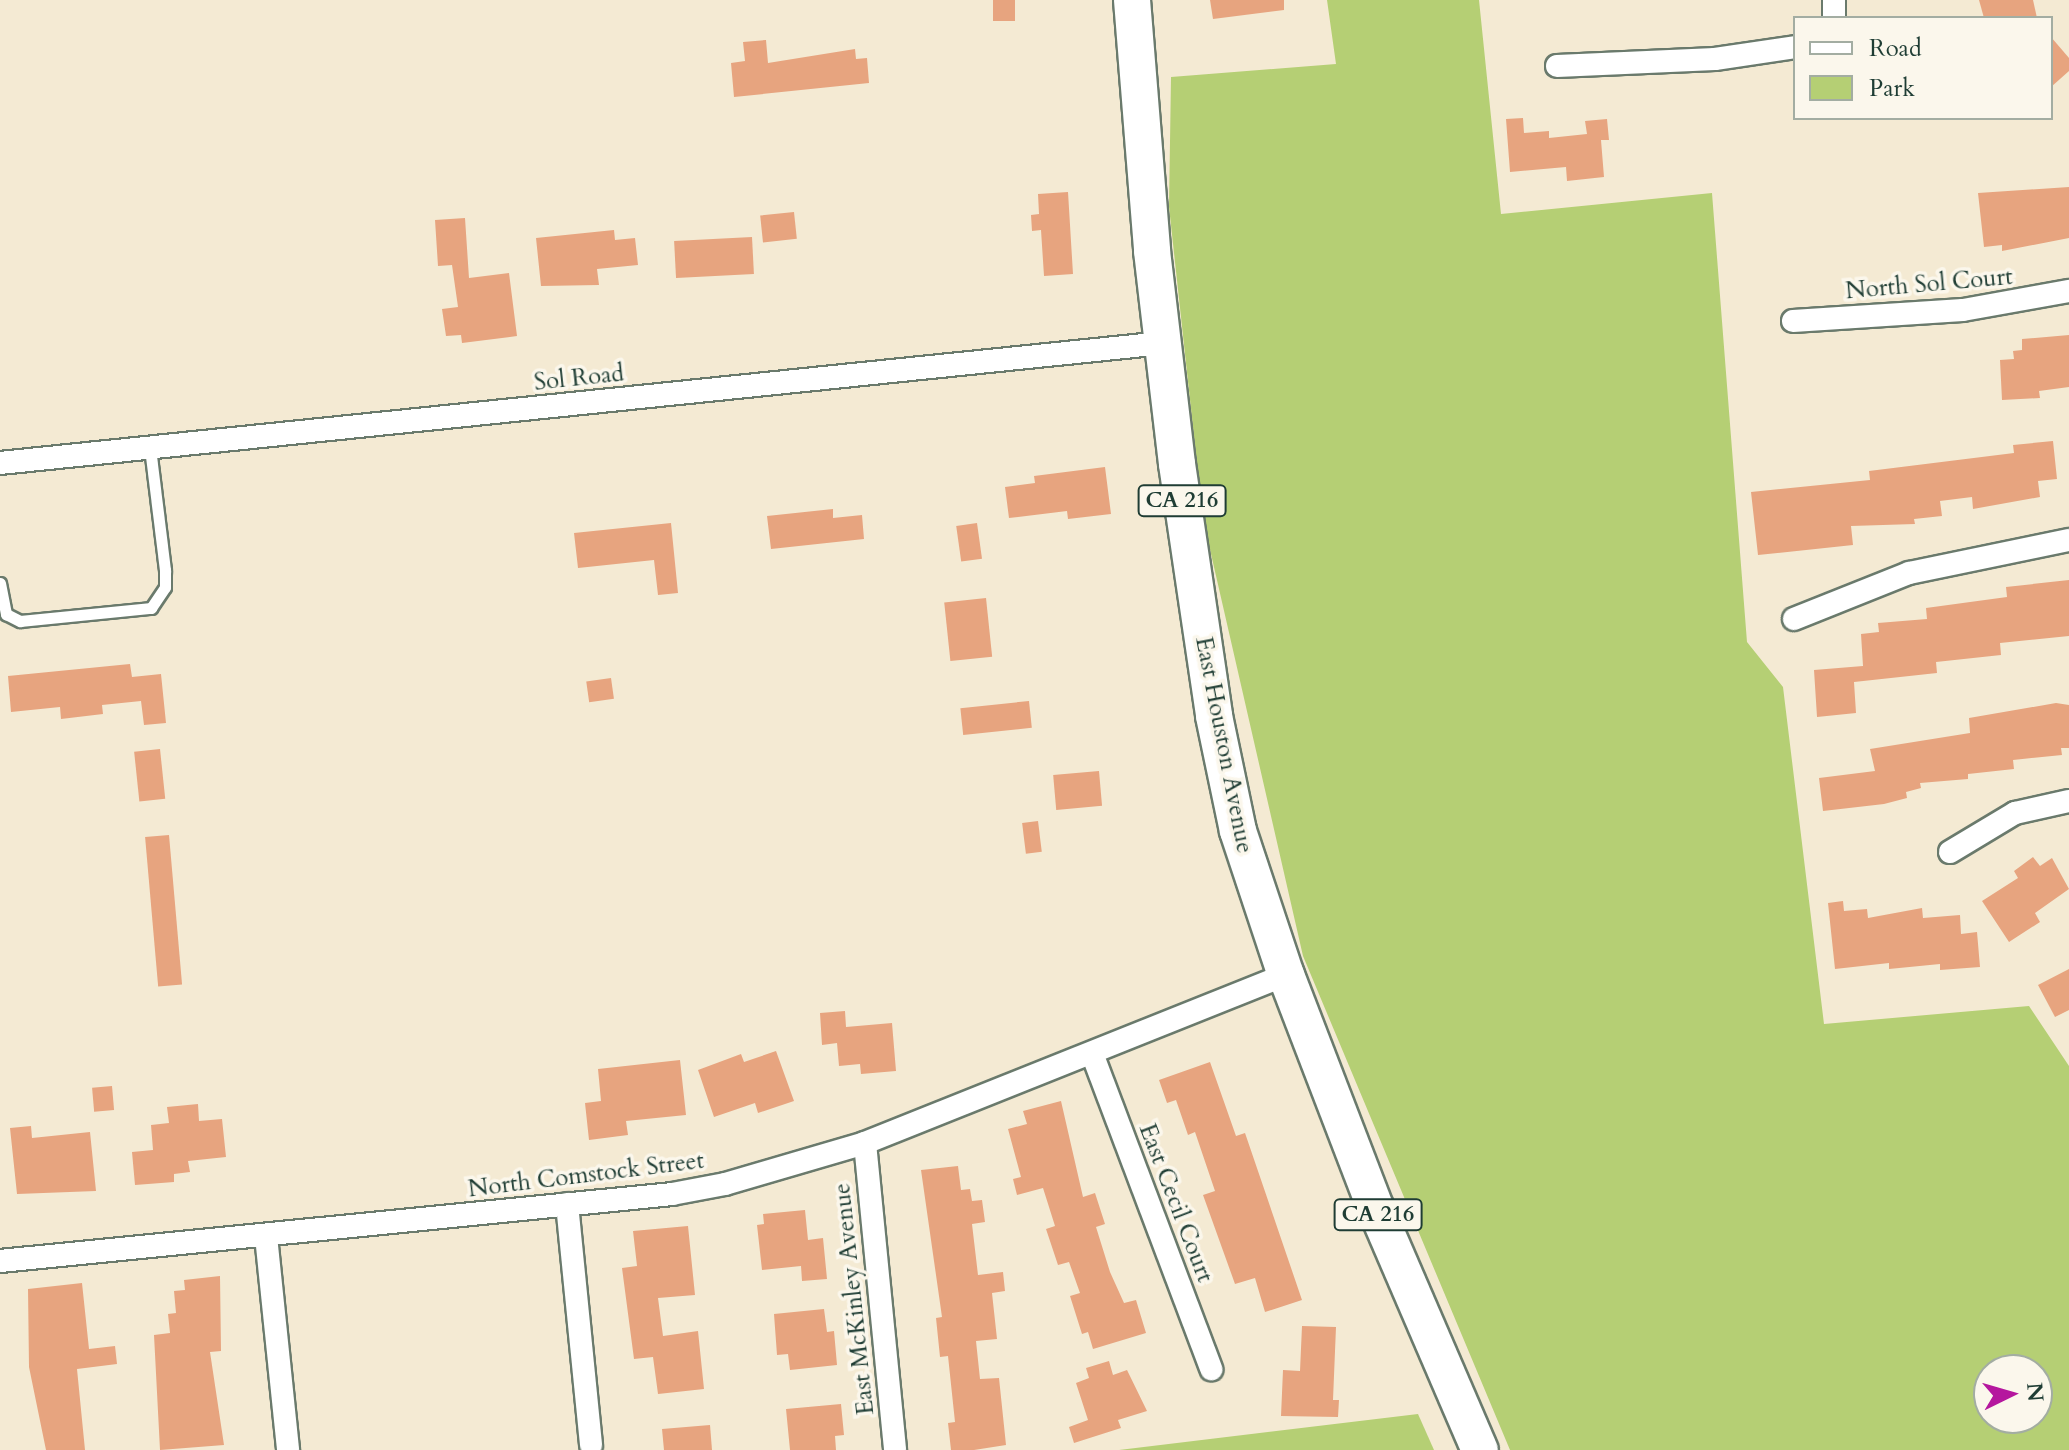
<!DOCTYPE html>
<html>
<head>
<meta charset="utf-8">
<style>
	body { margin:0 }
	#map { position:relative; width:2069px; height:1450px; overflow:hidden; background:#f4ead3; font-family:Cardo,serif }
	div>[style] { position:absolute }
	.green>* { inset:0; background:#b5cf74 }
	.building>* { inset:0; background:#e7a47f; transform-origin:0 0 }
	.roads { filter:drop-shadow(2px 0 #6a7a6c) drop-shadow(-2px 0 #6a7a6c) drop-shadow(0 2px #6a7a6c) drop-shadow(0 -2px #6a7a6c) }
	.service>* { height:11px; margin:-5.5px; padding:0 5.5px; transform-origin:5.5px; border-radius:5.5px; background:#fff }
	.minor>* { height:22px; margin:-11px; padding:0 11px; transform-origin:11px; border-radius:11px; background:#fff }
	.primary>* { height:36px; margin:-18px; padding:0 18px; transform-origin:18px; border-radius:18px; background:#fff }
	span { translate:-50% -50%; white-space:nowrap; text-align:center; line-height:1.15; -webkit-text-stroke:7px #fbf7ec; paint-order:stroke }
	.shield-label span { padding:2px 6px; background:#fbf7ec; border:2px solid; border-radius:6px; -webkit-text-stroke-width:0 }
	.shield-label { font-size:22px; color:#1f3d34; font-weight:700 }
	.street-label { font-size:24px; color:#1f3d34 }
	.legend { position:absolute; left:1793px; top:16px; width:260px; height:104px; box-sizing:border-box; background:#fbf7ec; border:2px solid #a3ada2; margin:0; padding:10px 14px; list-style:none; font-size:24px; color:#1f3d34 }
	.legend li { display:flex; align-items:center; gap:16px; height:40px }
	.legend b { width:40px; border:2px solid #a3ada2 }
	.north { position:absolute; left:1973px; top:1354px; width:80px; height:80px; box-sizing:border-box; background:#fbf7ec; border:2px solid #a3ada2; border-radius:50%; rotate:85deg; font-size:22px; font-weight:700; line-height:32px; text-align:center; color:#1f3d34 }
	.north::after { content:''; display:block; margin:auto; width:28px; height:36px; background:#b5179e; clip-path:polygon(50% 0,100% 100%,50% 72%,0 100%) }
</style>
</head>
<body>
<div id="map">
	<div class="green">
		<div style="clip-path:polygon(evenodd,1327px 0,1479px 0,1501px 214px,1712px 193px,1747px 642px,1783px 687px,1824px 1024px,2029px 1006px,2069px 1066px,2069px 1450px,1510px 1450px,1303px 956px,1203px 519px,1169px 207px,1171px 77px,1336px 64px,1327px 0,1989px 1370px,2037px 1370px,2037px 1418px,1989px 1418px,1989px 1370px)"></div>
		<div style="clip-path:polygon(1418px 1414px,1434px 1450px,1119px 1450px)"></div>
	</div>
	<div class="building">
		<div style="left:993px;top:0;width:22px;height:21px"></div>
		<div style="clip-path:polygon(1210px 0,1284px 0,1284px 10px,1213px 19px)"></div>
		<div style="clip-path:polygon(1979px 0,2033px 0,2037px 18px,1984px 18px)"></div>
		<div style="clip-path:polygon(2051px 37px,2069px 58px,2069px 71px,2051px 87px)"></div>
		<div style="clip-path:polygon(766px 40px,768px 63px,855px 49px,856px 59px,867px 58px,869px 83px,734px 97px,731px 63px,745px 61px,743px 42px)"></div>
		<div style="clip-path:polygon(1523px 118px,1524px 133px,1549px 131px,1549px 138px,1587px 134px,1585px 121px,1607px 119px,1609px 140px,1601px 140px,1604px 177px,1567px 181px,1566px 167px,1510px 172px,1506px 119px)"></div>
		<div style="clip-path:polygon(2069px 187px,2069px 238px,2002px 251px,2002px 245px,1984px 247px,1978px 193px)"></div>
		<div style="clip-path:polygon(1068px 192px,1073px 274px,1044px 276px,1041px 230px,1032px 231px,1031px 215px,1039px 214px,1038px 194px)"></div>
		<div style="left:794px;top:212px;width:27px;height:34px;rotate:84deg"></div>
		<div style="clip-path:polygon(465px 218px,469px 278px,509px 273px,517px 336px,462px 343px,461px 335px,446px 336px,442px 309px,458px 307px,452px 265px,438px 266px,435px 220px)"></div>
		<div style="clip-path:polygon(614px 230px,615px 240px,635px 238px,638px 265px,597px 269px,599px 285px,541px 286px,536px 238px)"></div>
		<div style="left:752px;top:237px;width:37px;height:78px;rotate:87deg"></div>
		<div style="clip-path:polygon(2069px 335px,2069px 387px,2039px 391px,2040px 398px,2002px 400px,2000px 360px,2014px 359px,2013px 351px,2022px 350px,2022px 339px)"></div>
		<div style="clip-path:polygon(2053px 441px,2057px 479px,2038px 481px,2040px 497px,1973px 509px,1972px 497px,1940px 501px,1942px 516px,1914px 519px,1915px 524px,1851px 526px,1853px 545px,1758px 555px,1751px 492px,1870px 480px,1869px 471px,2014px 453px,2013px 445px)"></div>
		<div style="clip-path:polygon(1105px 467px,1111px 514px,1068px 519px,1067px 511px,1009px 518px,1005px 487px,1035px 483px,1034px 476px)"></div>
		<div style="clip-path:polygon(833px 509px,833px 518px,862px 515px,864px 539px,771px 549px,767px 516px)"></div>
		<div style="clip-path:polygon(671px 523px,678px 593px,658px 595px,654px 560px,578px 568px,574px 533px)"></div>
		<div style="left:977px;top:523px;width:36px;height:21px;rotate:82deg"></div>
		<div style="clip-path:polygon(2069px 580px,2069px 636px,2000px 643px,2001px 655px,1936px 662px,1937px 673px,1854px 682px,1856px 713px,1817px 717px,1814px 670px,1863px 666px,1861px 634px,1879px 632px,1878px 623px,1927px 619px,1926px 608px,2007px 597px,2006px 587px)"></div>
		<div style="left:986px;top:598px;width:59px;height:42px;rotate:84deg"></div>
		<div style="clip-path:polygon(130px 664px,132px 677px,161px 674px,166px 723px,144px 725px,141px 701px,102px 705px,103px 714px,61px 719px,60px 707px,11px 712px,8px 676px)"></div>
		<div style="left:611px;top:678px;width:21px;height:25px;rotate:82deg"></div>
		<div style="left:1029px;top:701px;width:27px;height:69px;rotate:84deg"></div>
		<div style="clip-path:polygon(2056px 703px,2069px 705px,2069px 748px,2061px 748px,2062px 755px,2013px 760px,2014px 769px,1968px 774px,1968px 779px,1920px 783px,1921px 788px,1906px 792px,1907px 798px,1884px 804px,1823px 811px,1819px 778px,1875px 771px,1870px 749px,1970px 733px,1969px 718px)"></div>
		<div style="left:160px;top:749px;width:50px;height:26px;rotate:84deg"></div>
		<div style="left:1099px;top:771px;width:35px;height:46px;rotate:85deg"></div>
		<div style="left:1038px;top:821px;width:31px;height:16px;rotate:83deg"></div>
		<div style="left:169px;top:835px;width:150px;height:24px;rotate:85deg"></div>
		<div style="clip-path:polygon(2033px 857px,2040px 866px,2052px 858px,2069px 889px,2035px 913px,2040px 922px,2009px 942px,1982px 901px,2018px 878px,2014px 871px)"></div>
		<div style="clip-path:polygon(1843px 901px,1844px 911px,1867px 909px,1868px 918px,1922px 908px,1923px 918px,1960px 915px,1961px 934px,1977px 932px,1980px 967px,1940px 970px,1940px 964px,1889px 969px,1889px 963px,1835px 969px,1828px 903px)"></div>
		<div style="clip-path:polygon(2069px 969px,2069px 1010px,2055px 1017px,2038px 985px)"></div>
		<div style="clip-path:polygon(845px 1011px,846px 1027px,892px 1023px,896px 1071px,861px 1074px,860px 1064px,839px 1066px,837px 1043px,822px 1045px,820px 1013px)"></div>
		<div style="clip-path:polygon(776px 1051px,794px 1101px,758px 1113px,755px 1103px,714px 1117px,698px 1070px,741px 1054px,744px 1062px)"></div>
		<div style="clip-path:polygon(680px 1060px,686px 1115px,626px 1121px,628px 1135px,589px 1140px,585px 1103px,601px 1101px,598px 1069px)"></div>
		<div style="clip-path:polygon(1210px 1062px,1236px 1136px,1245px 1133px,1302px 1300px,1265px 1312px,1255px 1278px,1235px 1284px,1203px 1195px,1215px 1191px,1195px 1132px,1188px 1135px,1176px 1100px,1167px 1103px,1159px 1080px)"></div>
		<div style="left:112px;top:1086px;width:24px;height:20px;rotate:85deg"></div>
		<div style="clip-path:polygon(1061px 1101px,1083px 1197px,1095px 1193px,1105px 1224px,1096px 1227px,1110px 1272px,1124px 1303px,1136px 1300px,1146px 1333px,1093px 1349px,1088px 1332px,1082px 1334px,1070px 1296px,1080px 1293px,1069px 1262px,1058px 1265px,1046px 1229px,1055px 1226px,1043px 1188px,1017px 1195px,1013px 1179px,1021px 1177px,1008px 1129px,1027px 1124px,1023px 1111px)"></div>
		<div style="clip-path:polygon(198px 1104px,199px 1121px,222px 1119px,226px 1157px,188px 1161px,190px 1172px,174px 1174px,174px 1182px,135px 1185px,132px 1152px,153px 1150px,151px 1125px,169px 1123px,167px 1107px)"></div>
		<div style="clip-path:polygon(31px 1126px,32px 1138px,90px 1132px,96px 1191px,17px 1194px,10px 1128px)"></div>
		<div style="clip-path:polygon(958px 1166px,961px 1190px,970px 1189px,972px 1201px,982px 1200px,985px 1222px,972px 1224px,978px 1275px,1003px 1272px,1005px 1291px,992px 1293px,997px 1339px,976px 1341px,980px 1379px,999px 1378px,1006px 1445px,974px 1450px,951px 1450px,948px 1423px,955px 1422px,948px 1356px,940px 1357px,936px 1318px,942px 1317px,921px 1170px)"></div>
		<div style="clip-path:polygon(805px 1210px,808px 1240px,823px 1238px,827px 1279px,802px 1281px,801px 1266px,762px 1270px,757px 1225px,764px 1224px,763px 1214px)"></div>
		<div style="clip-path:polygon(688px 1226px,695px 1295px,658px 1298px,663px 1336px,698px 1331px,704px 1389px,658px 1394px,653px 1357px,634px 1359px,622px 1268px,637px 1266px,633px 1231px)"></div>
		<div style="clip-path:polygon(220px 1276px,221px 1351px,210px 1352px,224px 1445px,160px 1450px,154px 1335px,170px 1333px,168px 1314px,176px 1313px,174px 1291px,185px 1290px,184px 1280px)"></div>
		<div style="clip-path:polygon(82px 1283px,89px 1349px,115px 1346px,117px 1364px,77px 1369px,85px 1450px,46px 1450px,29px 1367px,28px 1289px)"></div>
		<div style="clip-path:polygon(824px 1309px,827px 1332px,834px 1331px,837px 1365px,790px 1370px,788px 1354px,777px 1355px,774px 1314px)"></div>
		<div style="clip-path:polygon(1302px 1326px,1336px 1327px,1333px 1400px,1339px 1400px,1338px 1417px,1281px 1416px,1283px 1370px,1300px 1371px)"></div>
		<div style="clip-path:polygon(1109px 1361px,1113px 1375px,1127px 1370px,1147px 1411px,1118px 1420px,1121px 1428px,1074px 1443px,1069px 1427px,1088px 1420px,1076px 1383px,1089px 1378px,1086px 1368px)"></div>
		<div style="clip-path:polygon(841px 1404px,844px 1435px,835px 1436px,836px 1450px,790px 1450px,786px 1409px)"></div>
		<div style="clip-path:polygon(710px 1425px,712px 1450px,664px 1450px,662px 1429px)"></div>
	</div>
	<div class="roads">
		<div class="service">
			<div style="left:0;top:583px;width:32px;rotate:79deg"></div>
			<div style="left:6px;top:614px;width:16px;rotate:27deg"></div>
			<div style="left:20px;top:621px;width:132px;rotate:-5.7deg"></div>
			<div style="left:151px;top:608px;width:25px;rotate:-56deg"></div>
			<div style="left:165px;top:587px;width:17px;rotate:-90deg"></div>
			<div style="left:165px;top:570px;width:123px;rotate:-97deg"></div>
		</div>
		<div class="minor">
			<div style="left:1834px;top:18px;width:18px;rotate:-90deg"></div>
			<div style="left:1557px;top:66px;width:158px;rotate:-2.5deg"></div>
			<div style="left:1715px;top:59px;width:81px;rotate:-8.5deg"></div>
			<div style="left:1793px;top:321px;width:170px;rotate:-3.7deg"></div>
			<div style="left:1963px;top:310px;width:108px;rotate:-10.2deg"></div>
			<div style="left:0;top:463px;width:1169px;rotate:-5.89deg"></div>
			<div style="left:1794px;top:619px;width:124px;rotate:-21.8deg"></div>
			<div style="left:1909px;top:573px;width:163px;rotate:-11.7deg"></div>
			<div style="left:1950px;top:852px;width:76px;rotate:-31deg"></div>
			<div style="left:2015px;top:813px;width:55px;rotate:-12.5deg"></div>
			<div style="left:1093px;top:1056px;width:335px;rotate:69.3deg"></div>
			<div style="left:865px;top:1143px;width:308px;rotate:84.4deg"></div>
			<div style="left:567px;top:1204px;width:242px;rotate:84.3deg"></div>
			<div style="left:266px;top:1236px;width:215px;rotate:84.1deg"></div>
			<div style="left:0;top:1261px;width:675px;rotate:-5.69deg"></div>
			<div style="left:672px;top:1194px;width:54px;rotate:-10.7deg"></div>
			<div style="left:725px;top:1184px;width:146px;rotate:-16.3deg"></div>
			<div style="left:865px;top:1143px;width:453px;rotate:-21.8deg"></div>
		</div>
		<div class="primary">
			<div style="left:1132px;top:0;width:252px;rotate:85.4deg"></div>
			<div style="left:1152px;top:251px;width:214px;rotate:83.3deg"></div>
			<div style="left:1177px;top:464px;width:255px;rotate:81.6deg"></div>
			<div style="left:1214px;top:716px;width:117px;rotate:78.2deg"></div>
			<div style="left:1238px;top:831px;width:152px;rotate:71.6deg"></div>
			<div style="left:1286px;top:975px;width:251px;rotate:69deg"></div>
			<div style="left:1376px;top:1209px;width:262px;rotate:66.7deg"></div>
		</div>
	</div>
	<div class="shield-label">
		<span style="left:1182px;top:501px">CA 216</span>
		<span style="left:1378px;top:1215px">CA 216</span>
	</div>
	<div class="street-label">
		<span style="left:1929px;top:284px;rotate:-5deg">North Sol Court</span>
		<span style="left:579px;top:378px;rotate:-6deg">Sol Road</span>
		<span style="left:1224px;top:745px;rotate:79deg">East Houston Avenue</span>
		<span style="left:586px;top:1175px;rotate:-7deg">North Comstock Street</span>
		<span style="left:1176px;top:1203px;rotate:69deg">East Cecil Court</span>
		<span style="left:854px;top:1299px;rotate:-96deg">East McKinley Avenue</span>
	</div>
	<ul class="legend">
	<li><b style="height:10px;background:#fff"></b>Road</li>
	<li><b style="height:22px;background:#b5cf74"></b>Park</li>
	</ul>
	<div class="north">N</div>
</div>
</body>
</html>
